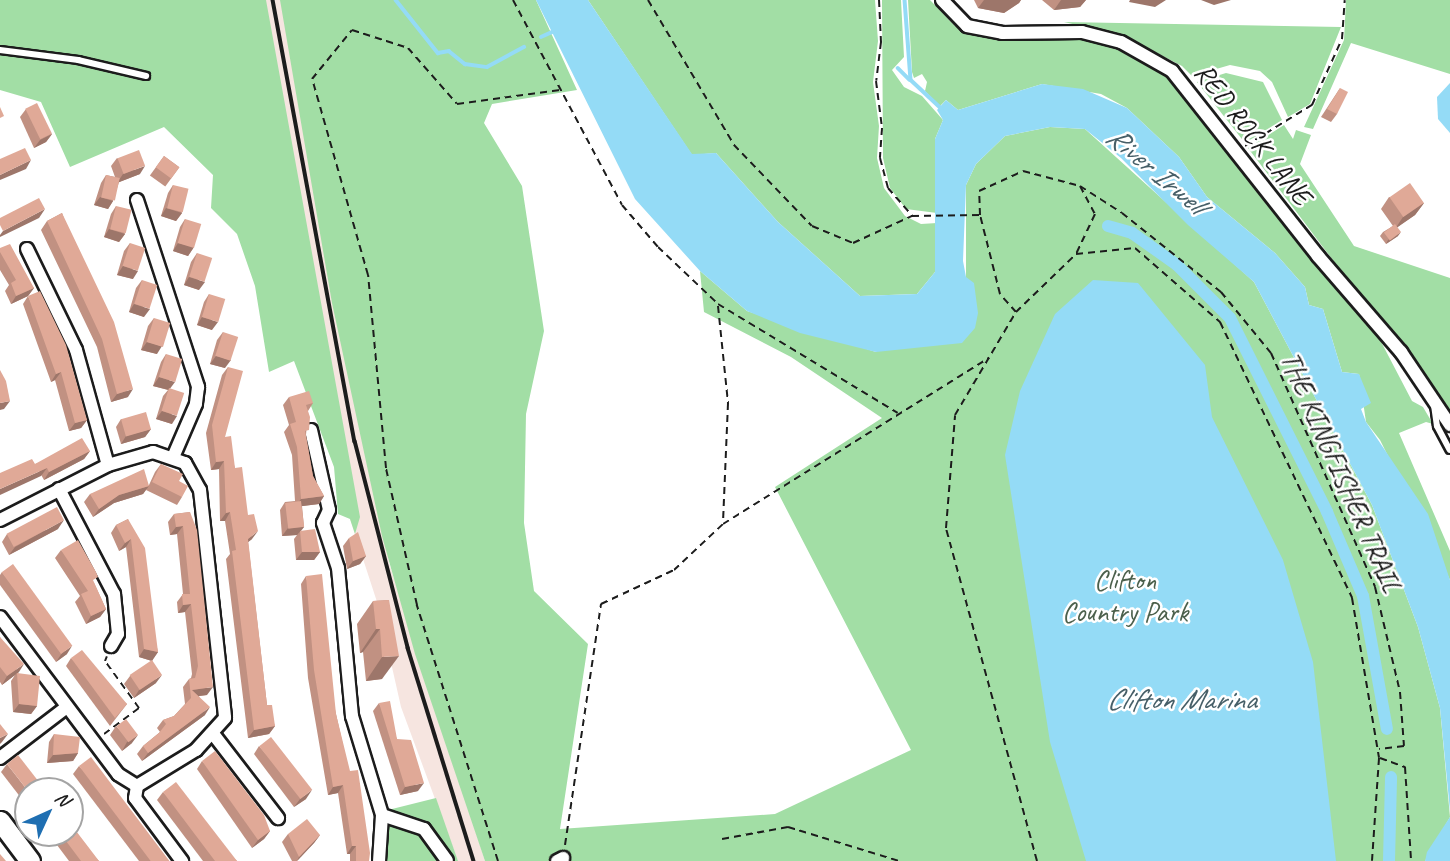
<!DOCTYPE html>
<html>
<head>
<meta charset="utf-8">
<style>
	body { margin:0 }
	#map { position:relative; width:1450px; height:861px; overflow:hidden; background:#fff; font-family:Caveat,sans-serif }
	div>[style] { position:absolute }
	.built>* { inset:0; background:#f6e5e0 }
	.green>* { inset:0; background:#a2dea5 }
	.water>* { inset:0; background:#94dbf6 }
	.stream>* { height:3.5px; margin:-1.75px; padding:0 1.75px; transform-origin:1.75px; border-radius:1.75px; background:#94dbf6 }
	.canal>* { height:12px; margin:-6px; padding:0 6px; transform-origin:6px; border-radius:6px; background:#94dbf6 }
	.path>* { height:2px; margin-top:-1px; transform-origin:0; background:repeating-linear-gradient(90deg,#1c1c1c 0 7px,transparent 0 12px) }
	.roads { filter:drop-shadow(2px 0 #1c1c1c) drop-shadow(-2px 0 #1c1c1c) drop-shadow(0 2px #1c1c1c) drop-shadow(0 -2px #1c1c1c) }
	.service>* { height:6px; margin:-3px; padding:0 3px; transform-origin:3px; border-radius:3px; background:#fff }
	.minor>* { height:12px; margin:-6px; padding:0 6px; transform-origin:6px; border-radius:6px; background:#fff }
	.primary>* { height:19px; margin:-9.5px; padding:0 9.5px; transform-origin:9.5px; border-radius:9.5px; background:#fff }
	.rail>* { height:3.5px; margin:-1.75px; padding:0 1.75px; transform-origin:1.75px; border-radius:1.75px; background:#1c1c1c }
	.wall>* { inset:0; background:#c19182; transform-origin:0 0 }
	.shaded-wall>* { inset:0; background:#9d766a }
	.building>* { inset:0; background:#e0a997; transform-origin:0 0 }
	span { translate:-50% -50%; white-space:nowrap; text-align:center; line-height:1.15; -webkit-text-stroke:5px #fff; paint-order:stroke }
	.street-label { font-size:28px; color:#1c1c1c }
	.park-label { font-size:28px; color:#4b604c }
	.water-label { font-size:30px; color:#465f68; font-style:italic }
	.north { position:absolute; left:14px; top:777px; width:70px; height:70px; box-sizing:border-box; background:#fff; border:2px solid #a4a4a4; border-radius:50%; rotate:45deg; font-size:19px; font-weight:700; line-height:28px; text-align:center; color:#1c1c1c }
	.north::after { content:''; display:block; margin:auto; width:24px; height:32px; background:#1f6fb2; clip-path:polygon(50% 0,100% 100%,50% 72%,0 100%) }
</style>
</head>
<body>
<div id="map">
	<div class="built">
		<div style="clip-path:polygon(246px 0,326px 0,389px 563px,485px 861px,458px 861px,401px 707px,378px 605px,350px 519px)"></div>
	</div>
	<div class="green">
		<div style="clip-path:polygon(0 0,266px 0,360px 517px,355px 534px,350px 519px,338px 514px,334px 467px,294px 361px,269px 372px,255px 286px,237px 234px,211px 208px,213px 175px,164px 127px,70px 167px,41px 102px,0 90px)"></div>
		<div style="clip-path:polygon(280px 0,536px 0,577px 90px,492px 104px,484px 123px,522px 186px,544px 331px,526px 414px,524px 523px,534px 591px,588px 644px,560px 829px,775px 814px,911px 750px,775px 487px,882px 418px,791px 357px,704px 312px,700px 271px,747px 311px,876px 352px,966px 277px,966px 185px,976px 164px,1005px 136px,1050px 127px,1085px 129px,1254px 282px,1372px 505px,1418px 627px,1440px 708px,1450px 817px,1425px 861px,485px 861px,415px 654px,382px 536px,332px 303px)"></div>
		<div style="clip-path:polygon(588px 0,875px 0,878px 41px,873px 82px,879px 126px,877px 158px,884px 188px,905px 216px,921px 224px,937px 223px,935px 272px,917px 294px,860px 296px,778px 222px,716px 153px,692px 155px)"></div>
		<div style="clip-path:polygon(882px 0,901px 0,904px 57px,892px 70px,904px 87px,922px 96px,943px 120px,935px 139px,937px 213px,906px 209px,890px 188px,883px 158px)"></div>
		<div style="clip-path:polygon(908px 0,930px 0,955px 26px,989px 38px,1077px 37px,1111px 44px,1177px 83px,1377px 334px,1412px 401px,1423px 407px,1433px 424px,1426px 422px,1399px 433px,1450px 551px,1450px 580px,1380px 440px,1366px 422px,1359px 374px,1342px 372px,1323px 309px,1309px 305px,1305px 287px,1275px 253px,1207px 197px,1179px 157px,1127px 108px,1101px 94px,1042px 84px,958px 110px,946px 100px,940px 106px,925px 91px,927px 82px,922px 74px,914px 78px,912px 72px)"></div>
		<div style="clip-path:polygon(1346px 0,1450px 0,1450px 74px,1351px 43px,1313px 129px,1304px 127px,1344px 40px)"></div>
		<div style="clip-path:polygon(1064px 22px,1341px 27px,1310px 104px,1288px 117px,1272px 82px,1260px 71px,1230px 65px,1192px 76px,1182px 66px,1124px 36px)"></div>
		<div style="clip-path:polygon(1226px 73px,1263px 82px,1282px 120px,1245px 143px,1197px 82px)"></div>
		<div style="clip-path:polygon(1284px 125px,1293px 139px,1296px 130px,1311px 135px,1300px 164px,1354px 246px,1450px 278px,1450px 415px,1248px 148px)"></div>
		<div style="clip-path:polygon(436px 798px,458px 861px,382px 861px,384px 811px)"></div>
	</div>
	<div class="water">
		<div style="clip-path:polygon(536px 0,588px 0,692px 154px,716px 153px,778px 222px,860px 296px,917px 294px,935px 272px,935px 139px,943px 120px,937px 110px,946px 100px,958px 110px,1042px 84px,1083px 89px,1127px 108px,1179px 157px,1207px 197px,1275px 253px,1305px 287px,1309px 305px,1323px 309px,1342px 372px,1359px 374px,1371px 403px,1361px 409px,1366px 422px,1428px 514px,1450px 580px,1450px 811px,1440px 708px,1418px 627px,1372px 505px,1254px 282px,1188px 225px,1121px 158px,1085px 129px,1050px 127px,1005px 136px,976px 164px,966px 185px,963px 261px,966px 277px,974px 283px,978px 313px,975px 328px,962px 343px,876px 352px,800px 333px,747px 311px,700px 271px,635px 199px)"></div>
		<div style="clip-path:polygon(1450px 83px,1450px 133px,1438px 119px,1437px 97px)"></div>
		<div style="clip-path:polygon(1093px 280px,1138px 283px,1205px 365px,1212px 417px,1283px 560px,1313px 662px,1336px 861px,1086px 861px,1050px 742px,1005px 455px,1020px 391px,1055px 314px)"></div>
		<div style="clip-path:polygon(1450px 817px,1450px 861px,1425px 861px,1427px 852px)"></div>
	</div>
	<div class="stream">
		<div style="left:396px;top:0;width:68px;rotate:51.6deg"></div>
		<div style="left:438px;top:53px;width:11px;rotate:-10deg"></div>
		<div style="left:449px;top:51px;width:21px;rotate:39deg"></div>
		<div style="left:465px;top:64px;width:22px;rotate:8deg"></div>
		<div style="left:487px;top:67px;width:42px;rotate:-28.4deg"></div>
		<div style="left:905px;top:0;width:80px;rotate:85.7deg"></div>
		<div style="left:911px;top:80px;width:42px;rotate:43.1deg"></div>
		<div style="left:541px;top:37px;width:12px;rotate:-24deg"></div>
		<div style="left:898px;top:68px;width:16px;rotate:45deg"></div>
	</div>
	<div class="canal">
		<div style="left:1108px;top:226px;width:25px;rotate:16deg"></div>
		<div style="left:1132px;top:233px;width:55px;rotate:35.4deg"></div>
		<div style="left:1177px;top:265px;width:75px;rotate:45deg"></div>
		<div style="left:1230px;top:318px;width:217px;rotate:63.4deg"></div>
		<div style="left:1327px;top:512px;width:91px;rotate:66.8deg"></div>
		<div style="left:1363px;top:596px;width:135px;rotate:79.8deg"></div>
		<div style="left:1389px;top:861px;width:84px;rotate:-88.6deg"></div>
	</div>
	<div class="path">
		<div style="left:513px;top:0;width:232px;rotate:62deg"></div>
		<div style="left:622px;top:205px;width:55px;rotate:49.4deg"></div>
		<div style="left:658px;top:247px;width:83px;rotate:43.5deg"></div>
		<div style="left:718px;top:304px;width:210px;rotate:31.2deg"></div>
		<div style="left:648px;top:0;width:169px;rotate:59.3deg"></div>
		<div style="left:734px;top:145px;width:112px;rotate:46.1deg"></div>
		<div style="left:812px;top:226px;width:44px;rotate:22.5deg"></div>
		<div style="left:853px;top:243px;width:65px;rotate:-24.6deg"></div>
		<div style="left:879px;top:0;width:42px;rotate:87.3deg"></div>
		<div style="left:881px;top:42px;width:39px;rotate:97deg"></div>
		<div style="left:876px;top:81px;width:47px;rotate:82.7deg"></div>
		<div style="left:882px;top:128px;width:30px;rotate:94deg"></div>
		<div style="left:880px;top:158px;width:31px;rotate:75deg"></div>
		<div style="left:888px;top:188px;width:37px;rotate:49deg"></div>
		<div style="left:912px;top:216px;width:68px;rotate:-0.8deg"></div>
		<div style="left:1245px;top:146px;width:79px;rotate:-31.5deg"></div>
		<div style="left:1312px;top:105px;width:72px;rotate:-65.6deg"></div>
		<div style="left:1342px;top:39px;width:39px;rotate:-86deg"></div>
		<div style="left:1080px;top:186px;width:50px;rotate:32.7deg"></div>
		<div style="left:1122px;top:213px;width:127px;rotate:38.6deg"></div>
		<div style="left:1221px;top:292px;width:79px;rotate:50.7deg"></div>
		<div style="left:1271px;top:353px;width:256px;rotate:66deg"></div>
		<div style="left:1375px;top:587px;width:108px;rotate:76.6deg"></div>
		<div style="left:1400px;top:692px;width:54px;rotate:85.8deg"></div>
		<div style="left:1404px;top:746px;width:25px;rotate:173deg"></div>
		<div style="left:718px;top:306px;width:98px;rotate:84.1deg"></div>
		<div style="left:728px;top:403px;width:120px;rotate:92.4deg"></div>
		<div style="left:1016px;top:312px;width:24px;rotate:-132deg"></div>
		<div style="left:1000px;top:294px;width:81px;rotate:-104.2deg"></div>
		<div style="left:980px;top:215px;width:24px;rotate:-92deg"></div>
		<div style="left:979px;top:191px;width:48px;rotate:-24.4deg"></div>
		<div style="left:1023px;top:171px;width:59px;rotate:14.7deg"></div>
		<div style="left:1080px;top:186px;width:32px;rotate:62deg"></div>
		<div style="left:1095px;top:214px;width:44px;rotate:115.4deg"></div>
		<div style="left:104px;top:734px;width:44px;rotate:-36.6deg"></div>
		<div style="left:139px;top:708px;width:58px;rotate:-125.9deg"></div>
		<div style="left:105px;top:661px;width:5px;rotate:-68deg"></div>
		<div style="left:1380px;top:758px;width:27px;rotate:20deg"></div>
		<div style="left:1405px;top:767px;width:94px;rotate:86.3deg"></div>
		<div style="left:722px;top:839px;width:67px;rotate:-10.3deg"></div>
		<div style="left:788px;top:827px;width:116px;rotate:17deg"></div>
		<div style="left:565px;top:845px;width:244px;rotate:-81.5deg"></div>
		<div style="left:601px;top:604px;width:81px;rotate:-25deg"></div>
		<div style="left:674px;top:570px;width:67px;rotate:-43.2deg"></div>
		<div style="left:723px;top:524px;width:314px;rotate:-32deg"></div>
		<div style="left:498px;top:861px;width:269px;rotate:-107.6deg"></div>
		<div style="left:417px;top:605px;width:140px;rotate:-102.8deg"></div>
		<div style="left:386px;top:468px;width:194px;rotate:-95.3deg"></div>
		<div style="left:368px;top:275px;width:204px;rotate:-105.9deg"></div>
		<div style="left:312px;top:79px;width:63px;rotate:-50.8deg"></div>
		<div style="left:352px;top:30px;width:59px;rotate:17.8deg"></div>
		<div style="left:408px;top:48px;width:74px;rotate:48.8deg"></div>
		<div style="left:457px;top:104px;width:104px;rotate:-7.7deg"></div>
		<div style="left:1037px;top:861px;width:345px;rotate:-105.3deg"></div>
		<div style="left:946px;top:528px;width:113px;rotate:-85.4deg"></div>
		<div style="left:955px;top:415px;width:120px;rotate:-59.4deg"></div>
		<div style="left:1016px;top:312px;width:83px;rotate:-44deg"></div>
		<div style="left:1076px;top:254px;width:59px;rotate:-5.8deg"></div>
		<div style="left:1135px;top:248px;width:113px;rotate:41deg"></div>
		<div style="left:1220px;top:322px;width:306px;rotate:64.4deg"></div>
		<div style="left:1352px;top:598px;width:162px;rotate:80.4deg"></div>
		<div style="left:1379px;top:758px;width:103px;rotate:93.9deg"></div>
	</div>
	<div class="roads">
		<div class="service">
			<div style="left:0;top:50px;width:79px;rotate:7.3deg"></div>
			<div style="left:78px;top:60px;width:70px;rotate:13.2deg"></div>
			<div style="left:1434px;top:405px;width:21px;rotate:82deg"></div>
			<div style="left:1437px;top:426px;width:27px;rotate:62deg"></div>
		</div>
		<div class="minor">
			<div style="left:942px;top:0;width:36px;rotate:46deg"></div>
			<div style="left:967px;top:26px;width:36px;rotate:11deg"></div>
			<div style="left:1002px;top:33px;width:80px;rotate:-0.7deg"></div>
			<div style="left:1082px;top:32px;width:40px;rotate:14.4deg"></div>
			<div style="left:1121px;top:42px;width:59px;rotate:29.6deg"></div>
			<div style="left:1172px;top:71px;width:236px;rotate:51.7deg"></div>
			<div style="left:1318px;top:256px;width:127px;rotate:49.2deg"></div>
			<div style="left:1401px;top:352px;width:88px;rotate:56.1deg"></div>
			<div style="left:137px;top:200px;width:197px;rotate:71.9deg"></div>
			<div style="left:198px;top:387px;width:17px;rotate:97deg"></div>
			<div style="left:196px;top:404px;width:56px;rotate:113.3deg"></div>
			<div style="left:27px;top:249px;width:112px;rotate:64.1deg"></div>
			<div style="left:76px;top:350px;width:119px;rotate:74.5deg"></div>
			<div style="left:311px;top:430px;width:82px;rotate:77.3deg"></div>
			<div style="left:329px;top:510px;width:14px;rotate:115deg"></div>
			<div style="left:323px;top:523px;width:47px;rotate:71.6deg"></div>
			<div style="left:338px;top:568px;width:149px;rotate:84.6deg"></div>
			<div style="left:352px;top:716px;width:103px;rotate:73.1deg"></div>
			<div style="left:382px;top:815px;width:46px;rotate:93.7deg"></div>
			<div style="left:59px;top:489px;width:119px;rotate:62.4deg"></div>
			<div style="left:114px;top:594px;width:40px;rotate:84.3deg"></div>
			<div style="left:118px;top:634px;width:14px;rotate:120deg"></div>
			<div style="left:0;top:520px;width:121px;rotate:-27deg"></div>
			<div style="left:108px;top:465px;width:47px;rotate:-16.1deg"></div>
			<div style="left:153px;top:452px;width:34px;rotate:19deg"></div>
			<div style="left:185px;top:463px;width:31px;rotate:61deg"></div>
			<div style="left:200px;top:490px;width:229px;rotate:83.7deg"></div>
			<div style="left:225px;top:718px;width:43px;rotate:132.2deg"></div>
			<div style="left:196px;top:750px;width:69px;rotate:148.6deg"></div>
			<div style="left:137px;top:786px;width:22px;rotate:-148deg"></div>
			<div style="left:118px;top:774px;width:196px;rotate:-126.9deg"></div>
			<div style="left:214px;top:735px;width:105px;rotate:52.4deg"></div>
			<div style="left:0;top:758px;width:84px;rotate:-37.3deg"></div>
			<div style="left:137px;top:786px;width:12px;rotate:99deg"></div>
			<div style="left:135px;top:798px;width:79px;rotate:53.3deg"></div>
			<div style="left:382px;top:815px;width:44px;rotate:18.4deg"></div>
			<div style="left:424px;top:829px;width:39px;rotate:54deg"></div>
			<div style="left:557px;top:861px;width:7px;rotate:-27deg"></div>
		</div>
		<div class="primary">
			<div style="left:0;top:821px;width:50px;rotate:53.1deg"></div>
		</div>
	</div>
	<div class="rail">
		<div style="left:273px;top:0;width:449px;rotate:79.5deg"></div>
		<div style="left:355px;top:441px;width:214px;rotate:75.6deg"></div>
		<div style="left:408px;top:648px;width:223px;rotate:72.8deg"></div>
	</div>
	<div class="wall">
		<div style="clip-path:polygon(974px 0,1021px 0,1019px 3px,1004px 13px,978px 8px)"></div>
		<div style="clip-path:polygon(1042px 0,1086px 0,1080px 7px,1054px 10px)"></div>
		<div style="clip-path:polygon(1340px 88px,1337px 114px,1331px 122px,1321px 117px)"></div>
		<div style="clip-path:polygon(26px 109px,52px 134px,46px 142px,34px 148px,20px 117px)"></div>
		<div style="left:164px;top:156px;width:19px;height:24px;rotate:36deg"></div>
		<div style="clip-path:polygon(117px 158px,140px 174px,119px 182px,113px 201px,108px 209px,94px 205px,101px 183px,106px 175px,115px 177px,111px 166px)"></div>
		<div style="clip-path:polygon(173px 185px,182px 213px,176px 221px,161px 216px,168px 193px)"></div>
		<div style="clip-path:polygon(1389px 197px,1424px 203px,1415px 215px,1397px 227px,1398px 236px,1386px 244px,1380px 236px,1383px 232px,1393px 226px,1381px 209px)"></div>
		<div style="clip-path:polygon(116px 206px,125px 234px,119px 242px,104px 237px,111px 214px)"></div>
		<div style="clip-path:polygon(62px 213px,128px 397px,111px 402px,97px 347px,41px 230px,47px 221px)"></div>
		<div style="clip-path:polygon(185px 219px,194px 247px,188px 256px,173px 251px,180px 227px)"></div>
		<div style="clip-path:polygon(130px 243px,133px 279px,117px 275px,124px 251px)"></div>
		<div style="clip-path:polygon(0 248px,34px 288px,28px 296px,11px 304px,5px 291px,9px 285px,0 270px)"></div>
		<div style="clip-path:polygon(197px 253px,199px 290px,184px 285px,191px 262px)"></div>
		<div style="clip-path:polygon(142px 280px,144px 317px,129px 312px,136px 288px)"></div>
		<div style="clip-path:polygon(209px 294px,212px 330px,197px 325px,204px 302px)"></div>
		<div style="clip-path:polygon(28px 296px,87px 420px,81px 428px,69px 431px,55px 380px,51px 382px,23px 304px)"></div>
		<div style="clip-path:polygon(154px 318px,157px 354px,141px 350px,148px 326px)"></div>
		<div style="clip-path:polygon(223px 332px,225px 368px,210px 364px,217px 340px)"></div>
		<div style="clip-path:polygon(166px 354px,170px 388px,172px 424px,156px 419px,163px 396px,168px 390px,153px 386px,161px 362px)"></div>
		<div style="clip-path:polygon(228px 367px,225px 437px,235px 468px,252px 539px,248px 542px,267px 705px,275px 726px,269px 734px,248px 738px,226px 559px,230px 554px,225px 521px,220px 521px,219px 469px,211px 470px,206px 433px,222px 375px)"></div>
		<div style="clip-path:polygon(289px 397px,313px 403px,308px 411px,306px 435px,313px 476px,324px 496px,319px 504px,302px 506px,304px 527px,301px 531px,320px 552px,314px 560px,296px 560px,294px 539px,297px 535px,282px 536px,280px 510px,285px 502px,295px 501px,292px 455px,284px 432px,289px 425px,283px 405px)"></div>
		<div style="clip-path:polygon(121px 419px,151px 429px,145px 437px,121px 444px,116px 427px)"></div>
		<div style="clip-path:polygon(90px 451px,84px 459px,44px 480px,35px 464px)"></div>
		<div style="clip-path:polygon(161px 464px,179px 481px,182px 497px,177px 505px,146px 490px,147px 488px,143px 494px,114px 503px,93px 517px,84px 502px,90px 494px,149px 485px,155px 472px)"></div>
		<div style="clip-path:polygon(190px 512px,207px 695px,199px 696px,205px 715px,142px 761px,137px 754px,143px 746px,160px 732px,157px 728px,163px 720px,174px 716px,185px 704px,183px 687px,189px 679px,191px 678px,192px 674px,185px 612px,178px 613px,177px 602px,183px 594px,177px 534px,170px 535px,168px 522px,174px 514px)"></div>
		<div style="clip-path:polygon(128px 519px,158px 652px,152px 660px,156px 683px,134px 698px,124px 684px,130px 676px,152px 661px,139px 657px,126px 547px,119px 551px,111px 533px,116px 525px)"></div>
		<div style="clip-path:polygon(58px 529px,9px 555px,2px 542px,7px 534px)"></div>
		<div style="clip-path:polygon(349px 538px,366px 556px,360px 564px,347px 569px,343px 546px)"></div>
		<div style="clip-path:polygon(61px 550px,94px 583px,106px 609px,100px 617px,86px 624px,75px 602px,80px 596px,55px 558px)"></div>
		<div style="clip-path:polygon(2px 572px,67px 654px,56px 662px,0 585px,0 575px)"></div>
		<div style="clip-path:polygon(306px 576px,336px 714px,369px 861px,350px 861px,350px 854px,347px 854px,338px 793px,328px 795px,308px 678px,301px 584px)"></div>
		<div style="clip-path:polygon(389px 600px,382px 679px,366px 681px,363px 652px,360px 653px,357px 624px,373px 601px)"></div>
		<div style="clip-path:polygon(0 637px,18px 673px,37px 706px,31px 714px,13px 712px,11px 681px,15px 675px,2px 685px,0 682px)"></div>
		<div style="clip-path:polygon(71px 658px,127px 704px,110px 726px,66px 666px)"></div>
		<div style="clip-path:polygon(379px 703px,397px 739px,418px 791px,400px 795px,373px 711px)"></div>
		<div style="clip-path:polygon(116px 726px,132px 743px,122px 751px,110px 735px)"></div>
		<div style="clip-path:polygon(54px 734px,78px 753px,73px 761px,47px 763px,49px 742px)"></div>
		<div style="clip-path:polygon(259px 746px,306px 799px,294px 807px,254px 754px)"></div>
		<div style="clip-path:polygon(202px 761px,270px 831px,264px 839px,252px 848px,197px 769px)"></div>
		<div style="clip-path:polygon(7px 764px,28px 791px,28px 807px,1px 772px)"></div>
		<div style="clip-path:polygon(79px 766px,169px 861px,139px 861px,73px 774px)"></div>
		<div style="clip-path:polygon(163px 792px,237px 861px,203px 861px,157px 800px)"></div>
		<div style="clip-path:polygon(48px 833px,70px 833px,99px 861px,69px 861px)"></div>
		<div style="clip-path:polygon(288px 834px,320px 835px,314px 843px,297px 861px,292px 861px,282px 842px)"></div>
	</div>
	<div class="shaded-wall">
		<div style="clip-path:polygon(984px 0,1021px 0,1019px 3px,1004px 13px,978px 8px)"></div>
		<div style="clip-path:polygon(1061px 0,1086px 0,1080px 7px,1054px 10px)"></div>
		<div style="clip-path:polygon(1130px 0,1166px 0,1155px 7px,1129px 2px)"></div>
		<div style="clip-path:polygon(1201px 0,1231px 0,1214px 5px)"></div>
		<div style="clip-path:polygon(52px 134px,46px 142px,34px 148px,40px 140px)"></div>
		<div style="clip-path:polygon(31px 160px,26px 169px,0 180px,0 175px)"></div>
		<div style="clip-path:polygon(145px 166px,140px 174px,117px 183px,123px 174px)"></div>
		<div style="clip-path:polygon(100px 197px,113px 201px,108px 209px,94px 205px)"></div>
		<div style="clip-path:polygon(1424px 203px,1415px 215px,1395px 229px,1403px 217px)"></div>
		<div style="clip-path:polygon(166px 208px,182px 213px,176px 221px,161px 216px)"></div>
		<div style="clip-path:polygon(45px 209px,39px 218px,0 237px,0 235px,3px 231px)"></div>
		<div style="clip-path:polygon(109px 229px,125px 234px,119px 242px,104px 237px)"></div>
		<div style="clip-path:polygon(1401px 232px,1398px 236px,1386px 244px,1388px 240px)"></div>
		<div style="clip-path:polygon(178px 243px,194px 247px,188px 256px,173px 251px)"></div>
		<div style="clip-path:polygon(123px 266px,138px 271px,133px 279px,117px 275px)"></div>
		<div style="clip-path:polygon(189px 277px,205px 282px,199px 290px,184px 285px)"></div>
		<div style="clip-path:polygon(34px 288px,28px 296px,11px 304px,16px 296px)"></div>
		<div style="clip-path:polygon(134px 304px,150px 309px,144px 317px,129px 312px)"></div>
		<div style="clip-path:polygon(202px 317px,218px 322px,212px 330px,197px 325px)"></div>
		<div style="clip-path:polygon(147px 342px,162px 346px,157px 354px,141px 350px)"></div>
		<div style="clip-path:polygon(216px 356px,231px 360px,225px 368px,210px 364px)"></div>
		<div style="clip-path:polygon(61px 372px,55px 380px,51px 382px,56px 374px)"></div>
		<div style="clip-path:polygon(159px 377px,175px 382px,169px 390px,153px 386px)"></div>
		<div style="clip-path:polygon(133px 389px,128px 397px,111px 402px,117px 394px)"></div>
		<div style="clip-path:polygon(10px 401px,4px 409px,0 410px,0 403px)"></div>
		<div style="clip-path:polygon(162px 411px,177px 416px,172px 424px,156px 419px)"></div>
		<div style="clip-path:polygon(87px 420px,81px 428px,69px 431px,75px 423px)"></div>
		<div style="clip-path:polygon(151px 429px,145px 437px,121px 444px,126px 436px)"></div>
		<div style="clip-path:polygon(90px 451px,84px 459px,44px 480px,49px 472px)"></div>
		<div style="clip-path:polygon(224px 461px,219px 469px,211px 470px,216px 462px)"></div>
		<div style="clip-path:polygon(47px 468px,41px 476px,0 495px,0 489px)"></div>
		<div style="clip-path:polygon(149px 486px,143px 494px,114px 503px,93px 517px,99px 509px,119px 495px)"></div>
		<div style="clip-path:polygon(324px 496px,319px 504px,295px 507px,301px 499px)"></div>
		<div style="clip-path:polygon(230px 512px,225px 521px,220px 521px,226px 513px)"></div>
		<div style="clip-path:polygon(64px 520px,58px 529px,9px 555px,15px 547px)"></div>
		<div style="clip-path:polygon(183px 526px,177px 534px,170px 535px,176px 527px)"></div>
		<div style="clip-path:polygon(304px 527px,297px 535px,282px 536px,288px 528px)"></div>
		<div style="clip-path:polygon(258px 531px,252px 539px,242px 547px,248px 539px)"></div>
		<div style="clip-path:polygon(131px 539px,126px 547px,119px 551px,125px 543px)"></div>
		<div style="clip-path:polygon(302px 552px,320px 552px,314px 560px,296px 560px)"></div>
		<div style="clip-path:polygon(366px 556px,360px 564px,347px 569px,353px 561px)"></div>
		<div style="clip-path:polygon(191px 604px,185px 612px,178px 613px,183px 605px)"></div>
		<div style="clip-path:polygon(106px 609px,100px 617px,86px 624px,91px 616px)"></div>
		<div style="clip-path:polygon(376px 629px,380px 629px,363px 652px,360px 653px)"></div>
		<div style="clip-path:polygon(72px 646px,67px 654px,56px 662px,62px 653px)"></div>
		<div style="clip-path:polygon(144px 649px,158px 652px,152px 661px,139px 657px)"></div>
		<div style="clip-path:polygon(399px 656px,382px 679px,366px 681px,382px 657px)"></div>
		<div style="clip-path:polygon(24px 664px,19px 672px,17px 674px,17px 673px,15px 675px,2px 685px,7px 676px)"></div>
		<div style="clip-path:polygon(162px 675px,156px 683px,134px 698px,139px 690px)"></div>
		<div style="clip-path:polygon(213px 687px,207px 695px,191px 697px,192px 690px)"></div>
		<div style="clip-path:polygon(19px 704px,37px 706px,31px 714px,13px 712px)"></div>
		<div style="clip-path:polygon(210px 707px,205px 715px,142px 761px,148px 753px)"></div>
		<div style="clip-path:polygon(275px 726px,269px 734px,248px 738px,254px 730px)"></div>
		<div style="clip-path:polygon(8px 734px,2px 742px,0 744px,0 738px)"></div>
		<div style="clip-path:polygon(138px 735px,132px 743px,122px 751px,127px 742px)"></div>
		<div style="clip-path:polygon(78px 753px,73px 761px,47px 763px,53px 755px)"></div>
		<div style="clip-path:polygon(424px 783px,418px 791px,400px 795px,405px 787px)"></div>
		<div style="clip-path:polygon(343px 785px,338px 793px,328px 795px,333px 787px)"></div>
		<div style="clip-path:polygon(312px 790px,306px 799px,294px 807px,300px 799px)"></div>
		<div style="clip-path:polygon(270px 831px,264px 839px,252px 848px,258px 840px)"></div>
		<div style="clip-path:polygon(320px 835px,314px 843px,297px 861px,299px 857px)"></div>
		<div style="clip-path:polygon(352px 846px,356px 846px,350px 854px,347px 854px)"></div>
	</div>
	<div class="building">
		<div style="clip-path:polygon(1340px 88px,1348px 92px,1337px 114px,1327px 109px)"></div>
		<div style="left:37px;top:103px;width:34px;height:13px;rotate:64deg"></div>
		<div style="clip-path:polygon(0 107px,4px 116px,0 118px)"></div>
		<div style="clip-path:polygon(25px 148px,31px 160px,0 175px,0 159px)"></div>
		<div style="left:139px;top:150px;width:17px;height:23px;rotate:69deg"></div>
		<div style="left:164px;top:156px;width:19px;height:14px;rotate:36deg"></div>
		<div style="left:106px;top:175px;width:14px;height:23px;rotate:12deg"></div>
		<div style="left:1410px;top:183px;width:24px;height:25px;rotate:55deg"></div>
		<div style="left:173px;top:185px;width:16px;height:24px;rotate:14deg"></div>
		<div style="clip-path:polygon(39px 198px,45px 209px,3px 231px,0 225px,0 218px)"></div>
		<div style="left:116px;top:206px;width:16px;height:24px;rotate:14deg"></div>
		<div style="clip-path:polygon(62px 213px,114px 322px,133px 389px,117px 394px,102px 339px,47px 221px)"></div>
		<div style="left:185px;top:219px;width:17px;height:25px;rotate:17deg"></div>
		<div style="left:1395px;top:224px;width:10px;height:14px;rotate:53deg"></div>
		<div style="left:130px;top:243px;width:16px;height:24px;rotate:18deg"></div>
		<div style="clip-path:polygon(10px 244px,34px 288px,16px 296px,11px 283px,16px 280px,0 252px,0 248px)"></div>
		<div style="left:197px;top:253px;width:16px;height:25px;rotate:18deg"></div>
		<div style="left:142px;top:280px;width:16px;height:25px;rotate:18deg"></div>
		<div style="clip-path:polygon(40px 291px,66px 345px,87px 420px,75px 423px,61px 372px,56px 374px,28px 296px)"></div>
		<div style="left:209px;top:294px;width:17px;height:24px;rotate:17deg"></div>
		<div style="left:154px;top:318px;width:17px;height:25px;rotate:17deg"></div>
		<div style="left:223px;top:332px;width:16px;height:25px;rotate:18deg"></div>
		<div style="left:166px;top:354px;width:17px;height:24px;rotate:17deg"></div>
		<div style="clip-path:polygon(228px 367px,243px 371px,225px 437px,231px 436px,235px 468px,242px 467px,248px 515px,254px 514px,258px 531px,248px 539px,267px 705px,272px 705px,275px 726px,254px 730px,232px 551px,236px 550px,230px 512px,226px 513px,224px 461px,216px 462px,212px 425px)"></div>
		<div style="clip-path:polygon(0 370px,6px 381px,10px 401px,0 403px)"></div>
		<div style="left:169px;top:388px;width:16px;height:24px;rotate:18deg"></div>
		<div style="clip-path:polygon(309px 391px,313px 403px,306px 405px,310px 417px,309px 430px,305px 431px,313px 476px,324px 496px,301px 499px,297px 447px,290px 424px,296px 422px,289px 397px)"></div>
		<div style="left:146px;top:412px;width:18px;height:26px;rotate:74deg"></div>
		<div style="clip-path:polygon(82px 438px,90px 451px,49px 472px,47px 468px,0 489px,0 473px,32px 459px,35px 464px)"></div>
		<div style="clip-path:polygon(161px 464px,183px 474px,179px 481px,188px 486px,182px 497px,152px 482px)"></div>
		<div style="clip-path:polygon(144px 469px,149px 486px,119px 495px,99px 509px,90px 494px)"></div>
		<div style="left:301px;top:501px;width:26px;height:16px;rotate:83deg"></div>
		<div style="left:57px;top:507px;width:15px;height:57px;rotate:62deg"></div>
		<div style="clip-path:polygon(190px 512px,197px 530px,213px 687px,192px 690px,210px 707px,148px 753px,143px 746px,159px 733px,166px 724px,163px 720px,174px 716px,191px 698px,189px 679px,195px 678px,198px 666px,191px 604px,183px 605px,182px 594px,190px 594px,183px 526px,176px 527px,174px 514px)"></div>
		<div style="clip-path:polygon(128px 519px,145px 548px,158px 652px,144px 649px,131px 539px,125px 543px,116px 525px)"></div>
		<div style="clip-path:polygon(315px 529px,320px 552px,302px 552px,300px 531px)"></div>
		<div style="clip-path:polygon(358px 532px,366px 556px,353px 561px,349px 538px)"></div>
		<div style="clip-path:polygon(78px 540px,96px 572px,98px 577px,93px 580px,106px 609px,91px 616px,81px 594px,88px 591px,61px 550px)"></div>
		<div style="left:13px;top:564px;width:101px;height:14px;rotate:54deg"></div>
		<div style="clip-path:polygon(322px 574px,336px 714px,350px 771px,358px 770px,370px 853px,369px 861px,356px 861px,356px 846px,352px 846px,343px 785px,333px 787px,314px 670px,306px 576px)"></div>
		<div style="clip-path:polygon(389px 600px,399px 656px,382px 657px,380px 629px,376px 629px,373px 601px)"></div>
		<div style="clip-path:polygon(0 637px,24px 664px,7px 676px,0 667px)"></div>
		<div style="clip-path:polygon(82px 650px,127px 704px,115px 718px,71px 658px)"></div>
		<div style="left:152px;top:660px;width:18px;height:27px;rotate:56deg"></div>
		<div style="clip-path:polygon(17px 673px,40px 676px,37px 706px,19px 704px)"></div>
		<div style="clip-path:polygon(390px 701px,397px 739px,411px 740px,424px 783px,405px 787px,379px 703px)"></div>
		<div style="left:126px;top:719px;width:20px;height:12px;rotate:53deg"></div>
		<div style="clip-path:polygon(0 724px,8px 734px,0 738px)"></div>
		<div style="clip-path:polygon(54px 734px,80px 737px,78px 753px,53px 755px)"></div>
		<div style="left:271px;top:737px;width:67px;height:15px;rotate:52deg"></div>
		<div style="clip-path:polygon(215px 751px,264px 815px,270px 831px,258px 840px,202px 761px)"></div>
		<div style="clip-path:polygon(18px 755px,46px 791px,28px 791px,7px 764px)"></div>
		<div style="left:91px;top:757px;width:130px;height:15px;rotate:53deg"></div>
		<div style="clip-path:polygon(176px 782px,237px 861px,215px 861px,163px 792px)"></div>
		<div style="clip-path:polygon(307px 819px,320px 835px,299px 857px,288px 834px)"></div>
		<div style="clip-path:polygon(70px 823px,99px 861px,81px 861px,60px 833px,70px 833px)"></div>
		<div style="clip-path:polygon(0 854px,6px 861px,0 861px)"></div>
	</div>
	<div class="street-label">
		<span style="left:1253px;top:134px;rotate:52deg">RED ROCK LANE</span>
		<span style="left:1341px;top:472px;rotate:66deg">THE KINGFISHER TRAIL</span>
	</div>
	<div class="park-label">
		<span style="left:1125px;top:596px">Clifton<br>Country Park</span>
	</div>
	<div class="water-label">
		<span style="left:1156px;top:170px;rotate:40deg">River Irwell</span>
		<span style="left:1181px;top:699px">Clifton Marina</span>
	</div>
	<div class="north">N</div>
</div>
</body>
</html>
